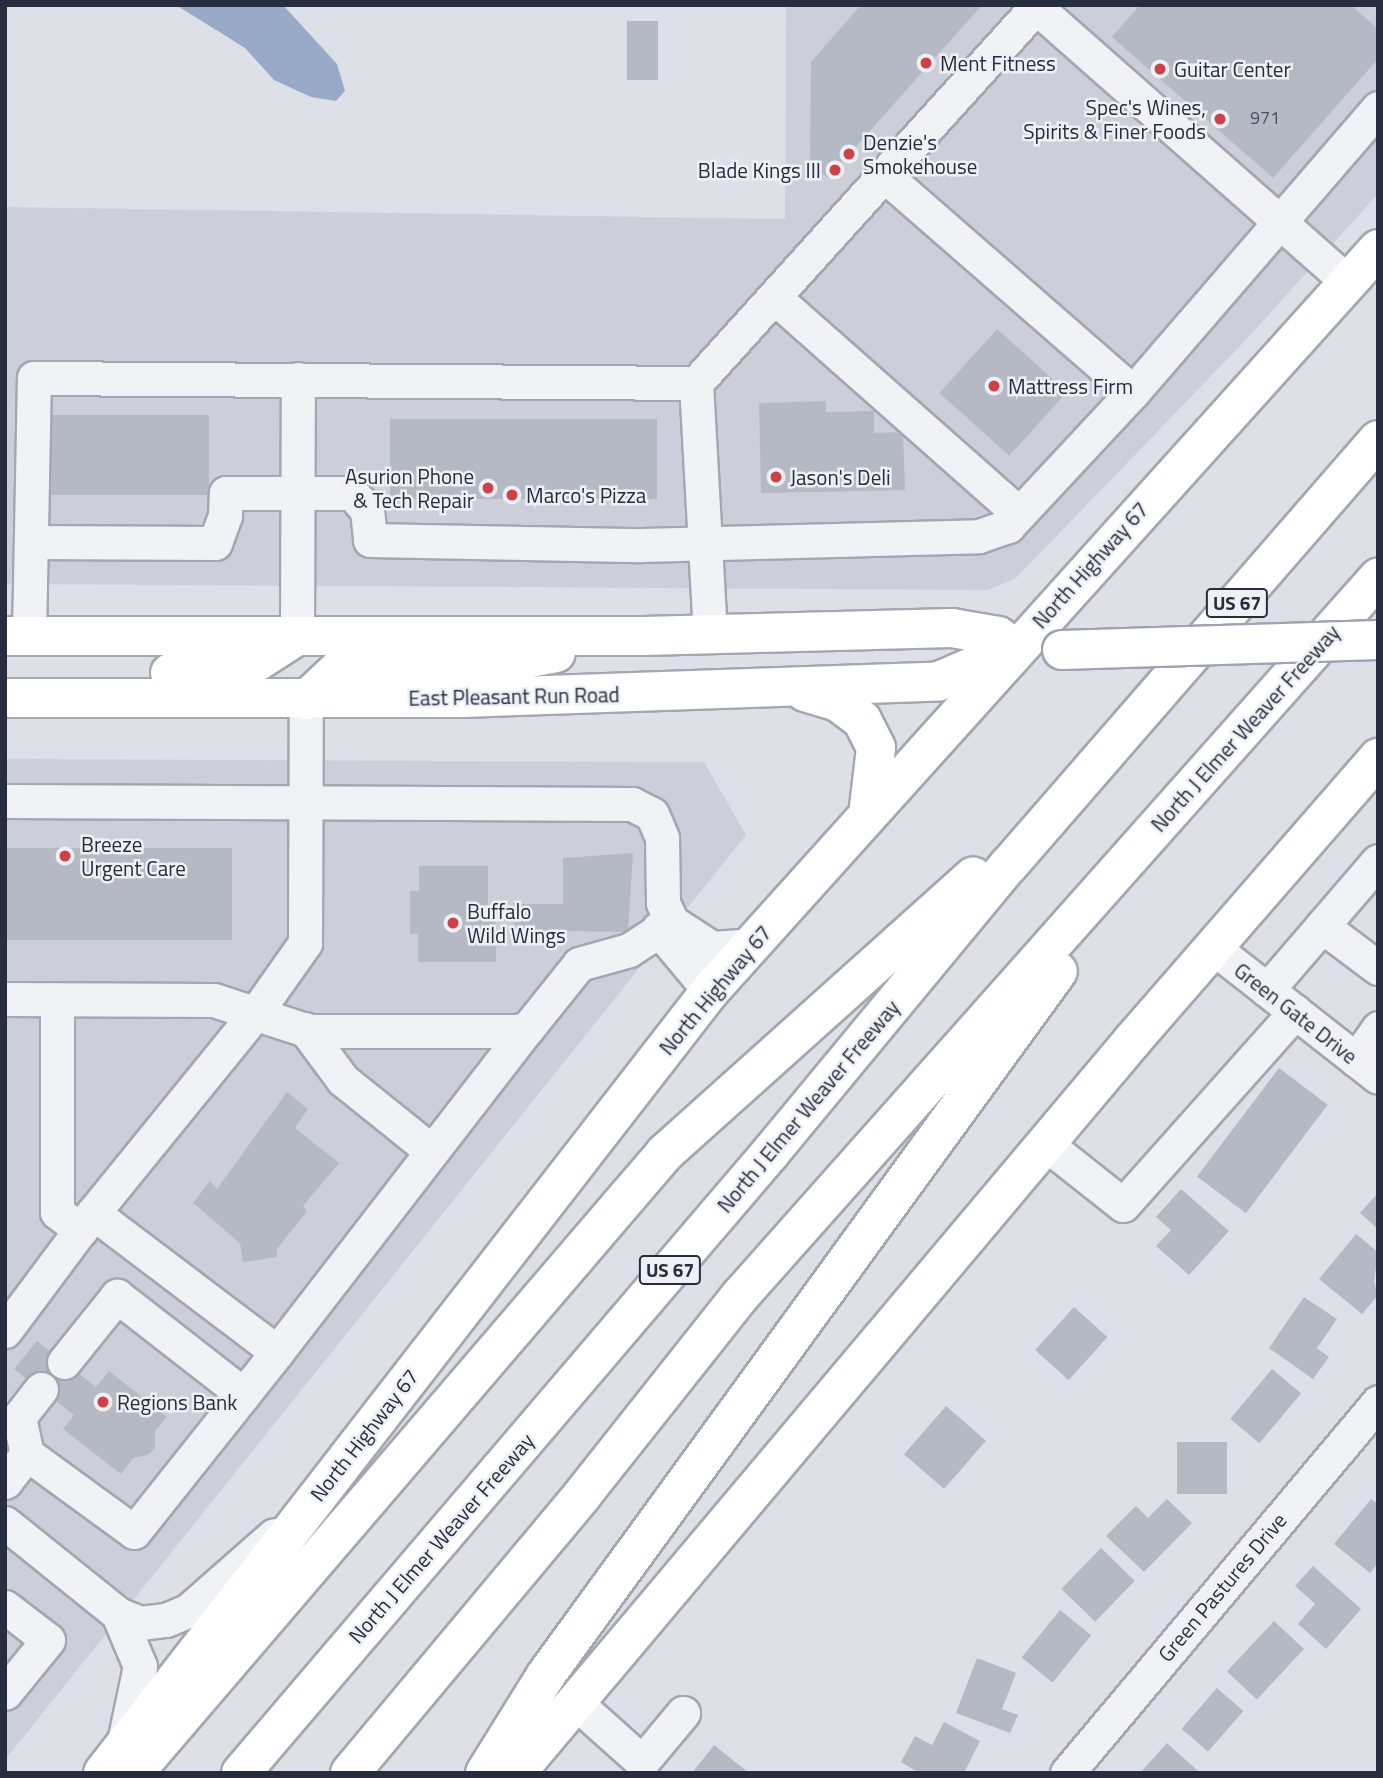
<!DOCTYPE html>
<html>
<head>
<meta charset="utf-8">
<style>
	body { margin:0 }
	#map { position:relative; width:1383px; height:1778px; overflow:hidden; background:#dee0e7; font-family:"Titillium Web",sans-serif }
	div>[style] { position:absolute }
	.built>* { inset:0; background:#cccfd9 }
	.water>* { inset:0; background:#98aac8 }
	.building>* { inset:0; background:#b5b9c4; transform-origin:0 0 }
	.roads { filter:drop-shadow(2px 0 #a3a7b1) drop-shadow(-2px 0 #a3a7b1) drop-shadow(0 2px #a3a7b1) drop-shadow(0 -2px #a3a7b1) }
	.minor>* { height:33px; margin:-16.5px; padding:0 16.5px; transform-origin:16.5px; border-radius:16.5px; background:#f0f2f6 }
	.major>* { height:38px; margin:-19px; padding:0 19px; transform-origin:19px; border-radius:19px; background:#fff }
	.highway>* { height:38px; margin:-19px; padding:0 19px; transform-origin:19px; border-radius:19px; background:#fff }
	.bridges { filter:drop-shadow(2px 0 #9da3b3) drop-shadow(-2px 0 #9da3b3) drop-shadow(0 2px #9da3b3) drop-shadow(0 -2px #9da3b3) }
	.major-bridge>* { height:38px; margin:-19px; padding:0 19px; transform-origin:19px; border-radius:19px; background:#fff }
	.dots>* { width:19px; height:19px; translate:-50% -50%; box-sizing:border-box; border:4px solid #edf0f5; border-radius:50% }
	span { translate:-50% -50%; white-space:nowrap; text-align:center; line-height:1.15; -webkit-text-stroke:5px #edf0f5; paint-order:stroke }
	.number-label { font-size:18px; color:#4a5060 }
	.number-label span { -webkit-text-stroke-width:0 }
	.shield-label span { padding:2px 5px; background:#edf0f5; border:2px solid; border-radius:5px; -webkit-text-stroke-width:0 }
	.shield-label { font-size:19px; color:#272d3e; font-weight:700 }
	.poi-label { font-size:21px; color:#272d3e }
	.left { translate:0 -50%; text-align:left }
	.right { translate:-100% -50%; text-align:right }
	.street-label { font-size:21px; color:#272d3e }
	.frame { position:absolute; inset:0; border:7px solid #272d3e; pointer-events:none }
</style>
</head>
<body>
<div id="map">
	<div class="built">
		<div style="clip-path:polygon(786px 5px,1378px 5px,1378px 194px,1242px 344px,1016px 578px,988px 590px,5px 584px,5px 207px,785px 219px)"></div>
		<div style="clip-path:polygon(5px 759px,704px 762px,746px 835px,5px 1760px)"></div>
	</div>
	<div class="water">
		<div style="clip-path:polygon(176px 5px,283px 5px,337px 64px,345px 91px,336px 101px,311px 97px,274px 80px,245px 48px)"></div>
	</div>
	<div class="building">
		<div style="clip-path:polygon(861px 5px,982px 5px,828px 178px,810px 165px,811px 62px)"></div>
		<div style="clip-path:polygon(1140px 5px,1351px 5px,1378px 29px,1378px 59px,1273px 178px,1112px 37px)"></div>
		<div style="left:627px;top:21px;width:31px;height:59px"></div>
		<div style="left:997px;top:329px;width:94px;height:86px;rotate:42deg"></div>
		<div style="clip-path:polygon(826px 401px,826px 412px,874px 411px,874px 433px,903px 432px,905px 490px,761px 493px,759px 403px)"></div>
		<div style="left:51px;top:415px;width:158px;height:80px"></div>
		<div style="left:657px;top:419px;width:80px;height:267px;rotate:90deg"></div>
		<div style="left:5px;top:848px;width:227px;height:92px"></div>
		<div style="clip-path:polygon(633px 853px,628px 932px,514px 930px,514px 904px,563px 904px,563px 858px)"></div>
		<div style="clip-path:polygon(419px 866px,488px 866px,488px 912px,496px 912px,496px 962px,418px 962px,418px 934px,410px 934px,410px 891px,419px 891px)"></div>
		<div style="left:1279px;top:1068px;width:61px;height:136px;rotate:37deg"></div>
		<div style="clip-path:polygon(287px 1092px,308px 1109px,295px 1128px,339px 1163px,303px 1206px,307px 1211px,277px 1249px,277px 1257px,243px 1262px,240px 1243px,193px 1203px,210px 1181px,217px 1189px)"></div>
		<div style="clip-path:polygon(1181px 1189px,1229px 1231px,1189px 1275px,1156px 1246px,1171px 1230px,1156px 1217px)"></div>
		<div style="clip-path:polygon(1378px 1193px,1378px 1229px,1360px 1213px)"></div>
		<div style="clip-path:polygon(1356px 1234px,1378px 1252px,1374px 1282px,1378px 1295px,1362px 1314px,1319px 1279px)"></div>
		<div style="clip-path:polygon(1304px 1297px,1337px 1319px,1317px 1348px,1329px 1357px,1313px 1379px,1269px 1348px)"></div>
		<div style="left:1074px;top:1307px;width:45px;height:58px;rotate:42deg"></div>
		<div style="clip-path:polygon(37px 1341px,96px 1387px,109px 1371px,167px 1417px,155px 1431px,155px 1448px,148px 1455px,133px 1458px,121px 1474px,63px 1429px,74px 1415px,14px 1369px)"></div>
		<div style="left:1272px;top:1369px;width:38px;height:65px;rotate:40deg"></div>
		<div style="left:946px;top:1406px;width:53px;height:64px;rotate:41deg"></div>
		<div style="left:1177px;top:1442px;width:50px;height:52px"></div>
		<div style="clip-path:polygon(1167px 1499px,1192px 1523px,1144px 1572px,1106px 1536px,1136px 1506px,1148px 1518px)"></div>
		<div style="clip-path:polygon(1371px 1499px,1378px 1504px,1378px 1563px,1370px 1573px,1334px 1544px)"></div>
		<div style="left:1101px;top:1548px;width:47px;height:57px;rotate:44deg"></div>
		<div style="clip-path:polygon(1313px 1566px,1361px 1609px,1326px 1649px,1298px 1624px,1315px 1604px,1295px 1586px)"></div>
		<div style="left:1060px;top:1610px;width:40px;height:61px;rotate:39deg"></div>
		<div style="left:1274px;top:1621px;width:41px;height:69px;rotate:43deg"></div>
		<div style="clip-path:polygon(977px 1658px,1016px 1673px,1002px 1709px,1018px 1715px,1010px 1733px,956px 1713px)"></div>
		<div style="left:1217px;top:1688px;width:35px;height:54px;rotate:41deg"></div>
		<div style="clip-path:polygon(944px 1722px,980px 1741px,964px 1773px,919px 1773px,901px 1762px,915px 1736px,932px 1745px)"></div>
		<div style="clip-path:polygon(1167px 1743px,1198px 1771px,1196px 1773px,1140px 1773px)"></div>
		<div style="clip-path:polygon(714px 1745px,749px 1773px,692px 1773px)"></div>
	</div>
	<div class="roads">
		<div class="minor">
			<div style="left:884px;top:175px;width:330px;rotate:41.1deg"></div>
			<div style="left:774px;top:297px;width:327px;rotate:41.5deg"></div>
			<div style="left:31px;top:542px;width:184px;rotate:0.3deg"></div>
			<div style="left:215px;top:543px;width:29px;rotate:-70deg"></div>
			<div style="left:225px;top:516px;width:23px;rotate:-88deg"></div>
			<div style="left:226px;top:493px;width:126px"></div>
			<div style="left:352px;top:493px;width:23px;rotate:49deg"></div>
			<div style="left:367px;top:510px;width:30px;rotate:84deg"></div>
			<div style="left:370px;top:540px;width:271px;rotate:1.1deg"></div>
			<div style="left:641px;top:545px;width:338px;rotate:-1.5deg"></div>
			<div style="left:979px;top:536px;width:31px;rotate:-19deg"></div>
			<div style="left:1008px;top:526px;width:183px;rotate:-47deg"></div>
			<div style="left:1133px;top:392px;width:375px;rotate:-49.2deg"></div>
			<div style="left:710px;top:634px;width:251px;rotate:-93.2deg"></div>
			<div style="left:696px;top:383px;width:507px;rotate:-47.88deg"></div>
			<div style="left:1036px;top:7px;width:416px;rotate:41.4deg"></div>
			<div style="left:29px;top:636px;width:258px;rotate:-88.9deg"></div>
			<div style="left:34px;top:378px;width:662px;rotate:0.43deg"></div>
			<div style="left:297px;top:636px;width:257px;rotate:-89.8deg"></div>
			<div style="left:5px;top:801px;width:627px;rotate:0.27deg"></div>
			<div style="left:632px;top:804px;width:22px;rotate:27deg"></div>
			<div style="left:652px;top:814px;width:26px;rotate:67deg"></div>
			<div style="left:662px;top:838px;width:65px;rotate:89.1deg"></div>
			<div style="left:663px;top:903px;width:21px;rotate:65deg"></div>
			<div style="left:672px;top:922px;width:48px;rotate:33deg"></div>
			<div style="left:712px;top:948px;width:39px;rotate:-4deg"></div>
			<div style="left:1322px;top:926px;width:70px;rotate:36.9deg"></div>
			<div style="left:658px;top:929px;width:81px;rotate:50deg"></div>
			<div style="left:1215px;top:949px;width:207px;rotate:38.1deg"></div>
			<div style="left:1267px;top:990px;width:170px;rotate:-49.3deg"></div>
			<div style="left:5px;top:999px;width:209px;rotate:0.3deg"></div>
			<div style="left:214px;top:1000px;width:100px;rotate:18.1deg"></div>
			<div style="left:309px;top:1031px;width:206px"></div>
			<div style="left:515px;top:1031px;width:12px;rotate:-9deg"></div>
			<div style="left:527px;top:1029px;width:83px;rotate:-51.3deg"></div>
			<div style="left:579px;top:964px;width:52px;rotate:-15.6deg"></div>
			<div style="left:629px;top:950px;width:51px;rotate:-33.1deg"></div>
			<div style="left:57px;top:1000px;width:212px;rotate:90deg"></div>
			<div style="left:57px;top:1212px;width:30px;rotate:37deg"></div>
			<div style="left:305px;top:1029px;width:64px;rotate:53.3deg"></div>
			<div style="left:343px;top:1080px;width:112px;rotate:38.8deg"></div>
			<div style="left:1356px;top:1060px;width:39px;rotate:-55deg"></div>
			<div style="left:1046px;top:1144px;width:98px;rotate:38.4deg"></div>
			<div style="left:1123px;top:1205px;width:259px;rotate:-48.3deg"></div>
			<div style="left:5px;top:1331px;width:147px;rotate:-53.3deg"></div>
			<div style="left:93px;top:1213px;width:260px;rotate:-50.9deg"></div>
			<div style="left:257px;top:1011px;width:83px;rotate:-54.8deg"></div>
			<div style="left:305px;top:943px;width:243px;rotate:-89.8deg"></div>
			<div style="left:277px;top:1352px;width:408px;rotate:-52.3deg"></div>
			<div style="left:64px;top:1362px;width:85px;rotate:-51.2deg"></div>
			<div style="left:117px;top:1296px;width:160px;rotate:37.9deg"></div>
			<div style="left:41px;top:1389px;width:36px;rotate:128deg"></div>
			<div style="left:19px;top:1417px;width:38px;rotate:78deg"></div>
			<div style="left:27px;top:1454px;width:132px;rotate:36.1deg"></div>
			<div style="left:134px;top:1532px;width:230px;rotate:-51.5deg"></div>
			<div style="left:277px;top:1352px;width:231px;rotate:-142.9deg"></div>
			<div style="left:5px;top:1482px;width:36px;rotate:-52deg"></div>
			<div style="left:5px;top:1523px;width:145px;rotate:38.8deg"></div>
			<div style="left:118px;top:1614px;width:24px;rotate:22deg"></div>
			<div style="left:140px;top:1623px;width:26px;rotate:-7deg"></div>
			<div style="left:166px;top:1620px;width:25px;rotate:-23deg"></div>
			<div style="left:189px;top:1610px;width:113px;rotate:-41.4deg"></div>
			<div style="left:5px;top:1607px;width:54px;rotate:37.5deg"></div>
			<div style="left:48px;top:1640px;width:68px;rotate:129.1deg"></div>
			<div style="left:118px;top:1614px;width:56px;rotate:67.1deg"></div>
			<div style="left:140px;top:1666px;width:83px;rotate:101.9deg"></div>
			<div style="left:575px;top:1702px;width:90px;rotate:41.8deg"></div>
			<div style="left:642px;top:1762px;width:64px;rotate:-50.1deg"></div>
			<div style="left:1067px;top:1773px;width:484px;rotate:-50deg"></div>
		</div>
		<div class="major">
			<div style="left:5px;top:636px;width:638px"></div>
			<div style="left:643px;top:636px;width:309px;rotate:-1.5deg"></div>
			<div style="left:952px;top:628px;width:47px;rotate:9.9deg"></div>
			<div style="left:998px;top:636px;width:21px;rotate:35deg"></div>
			<div style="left:170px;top:673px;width:71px;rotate:-0.8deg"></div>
			<div style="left:241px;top:672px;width:67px;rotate:-32.7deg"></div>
			<div style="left:805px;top:692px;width:34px;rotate:17deg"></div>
			<div style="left:838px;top:702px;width:30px;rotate:37deg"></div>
			<div style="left:862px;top:720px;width:31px;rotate:63deg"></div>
			<div style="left:876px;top:748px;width:67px;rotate:96.8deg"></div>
			<div style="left:5px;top:698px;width:458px"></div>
			<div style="left:463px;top:698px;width:476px;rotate:-2deg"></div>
			<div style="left:939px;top:681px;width:75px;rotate:-23.5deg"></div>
			<div style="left:306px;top:700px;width:48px;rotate:-43.3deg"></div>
			<div style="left:341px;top:667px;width:147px;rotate:-0.4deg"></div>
			<div style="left:488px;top:666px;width:69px;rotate:-10.8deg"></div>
			<div style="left:103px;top:1773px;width:990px;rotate:-52.18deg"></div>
			<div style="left:710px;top:991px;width:998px;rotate:-48deg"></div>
			<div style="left:516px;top:1773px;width:958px;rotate:-49.91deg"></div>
			<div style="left:1133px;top:1040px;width:374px;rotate:-49deg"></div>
		</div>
		<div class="highway">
			<div style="left:134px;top:1773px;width:816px;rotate:-49.42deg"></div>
			<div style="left:665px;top:1153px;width:414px;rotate:-41.9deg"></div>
			<div style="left:241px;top:1773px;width:816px;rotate:-49.52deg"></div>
			<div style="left:771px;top:1152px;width:371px;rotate:-50.4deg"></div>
			<div style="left:1008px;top:866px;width:564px;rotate:-49.02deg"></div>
			<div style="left:350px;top:1773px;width:363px;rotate:-50.1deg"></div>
			<div style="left:583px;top:1494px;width:253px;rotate:-51.6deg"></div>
			<div style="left:740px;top:1296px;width:961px;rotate:-48.38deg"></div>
			<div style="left:485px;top:1773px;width:115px;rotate:-58.1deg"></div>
			<div style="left:546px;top:1675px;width:870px;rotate:-53.97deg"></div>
		</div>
	</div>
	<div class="bridges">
		<div class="major-bridge">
			<div style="left:1062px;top:650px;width:316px;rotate:-1.8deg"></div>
		</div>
	</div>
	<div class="dots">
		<div style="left:926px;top:63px;background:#ce4247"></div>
		<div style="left:1160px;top:69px;background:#ce4247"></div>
		<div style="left:1220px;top:119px;background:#ce4247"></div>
		<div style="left:849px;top:154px;background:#ce4247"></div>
		<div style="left:835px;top:170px;background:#ce4247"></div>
		<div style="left:994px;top:386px;background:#ce4247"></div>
		<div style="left:776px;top:477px;background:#ce4247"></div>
		<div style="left:488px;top:488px;background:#ce4247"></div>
		<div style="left:512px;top:495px;background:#ce4247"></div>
		<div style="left:65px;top:856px;background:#ce4247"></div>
		<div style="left:453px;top:923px;background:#ce4247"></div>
		<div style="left:103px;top:1402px;background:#ce4247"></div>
	</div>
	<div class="number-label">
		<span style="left:1265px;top:118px">971</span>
	</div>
	<div class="shield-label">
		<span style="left:1237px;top:603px">US 67</span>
		<span style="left:670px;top:1270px">US 67</span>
	</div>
	<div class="poi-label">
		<span class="left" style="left:940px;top:63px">Ment Fitness</span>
		<span class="left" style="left:1174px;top:69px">Guitar Center</span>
		<span class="right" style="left:1206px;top:119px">Spec's Wines,<br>Spirits &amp; Finer Foods</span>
		<span class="left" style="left:863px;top:154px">Denzie's<br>Smokehouse</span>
		<span class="right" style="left:821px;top:170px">Blade Kings III</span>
		<span class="left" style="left:1008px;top:386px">Mattress Firm</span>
		<span class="right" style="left:474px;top:488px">Asurion Phone<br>&amp; Tech Repair</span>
		<span class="left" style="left:790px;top:477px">Jason's Deli</span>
		<span class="left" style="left:526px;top:495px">Marco's Pizza</span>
		<span class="left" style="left:81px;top:856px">Breeze<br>Urgent Care</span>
		<span class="left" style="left:467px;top:923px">Buffalo<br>Wild Wings</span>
		<span class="left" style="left:117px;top:1402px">Regions Bank</span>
	</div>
	<div class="street-label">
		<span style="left:1090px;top:565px;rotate:-48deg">North Highway 67</span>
		<span style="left:514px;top:696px;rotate:-1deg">East Pleasant Run Road</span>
		<span style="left:1245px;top:728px;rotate:-48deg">North J Elmer Weaver Freeway</span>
		<span style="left:715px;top:990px;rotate:-50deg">North Highway 67</span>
		<span style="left:1296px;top:1013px;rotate:38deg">Green Gate Drive</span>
		<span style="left:808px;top:1106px;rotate:-50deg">North J Elmer Weaver Freeway</span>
		<span style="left:364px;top:1435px;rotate:-52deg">North Highway 67</span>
		<span style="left:441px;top:1538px;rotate:-49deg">North J Elmer Weaver Freeway</span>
		<span style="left:1222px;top:1587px;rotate:-50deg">Green Pastures Drive</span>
	</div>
	<div class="frame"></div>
</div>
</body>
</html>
